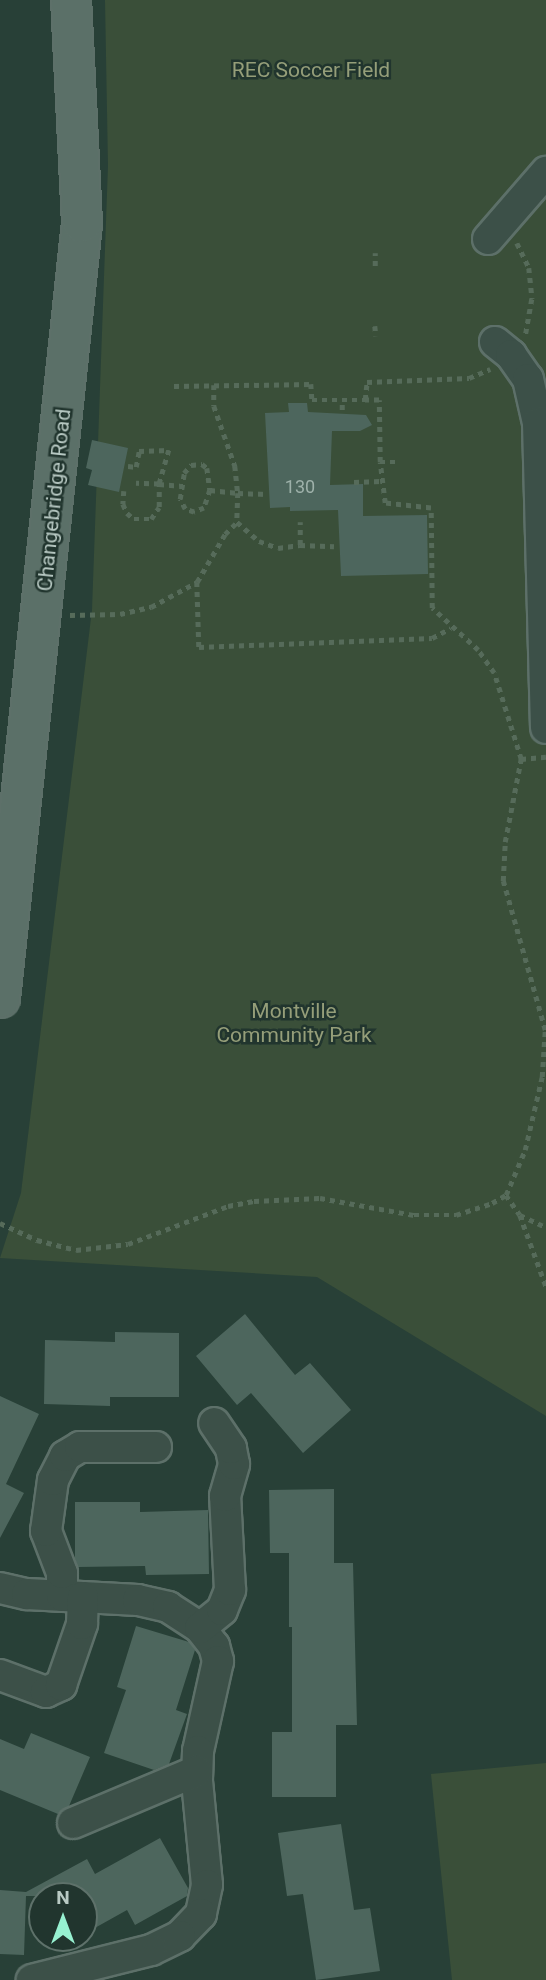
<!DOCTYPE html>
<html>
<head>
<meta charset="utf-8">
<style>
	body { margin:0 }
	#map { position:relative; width:546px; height:1980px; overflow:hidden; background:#284037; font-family:Roboto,sans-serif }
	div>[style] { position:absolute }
	.green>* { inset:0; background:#3a4f39 }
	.building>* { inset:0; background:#4d665d }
	.path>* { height:4.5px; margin-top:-2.25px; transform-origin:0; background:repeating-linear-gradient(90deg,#566b5a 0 5px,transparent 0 10px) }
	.roads { filter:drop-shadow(2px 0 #5d7069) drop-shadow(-2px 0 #5d7069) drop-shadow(0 2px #5d7069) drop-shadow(0 -2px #5d7069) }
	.minor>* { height:30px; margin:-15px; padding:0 15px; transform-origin:15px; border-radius:15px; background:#3c5048 }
	.major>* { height:38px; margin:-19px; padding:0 19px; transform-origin:19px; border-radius:19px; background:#5b7068 }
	span { translate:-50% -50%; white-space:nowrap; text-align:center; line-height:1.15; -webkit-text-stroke:5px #21352e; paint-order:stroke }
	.number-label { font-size:18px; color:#9eb1aa }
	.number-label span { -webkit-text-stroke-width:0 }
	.park-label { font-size:21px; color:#959e79 }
	.street-label { font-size:21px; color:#b9cac4 }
	.north { position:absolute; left:28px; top:1882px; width:70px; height:70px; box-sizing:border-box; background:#21352e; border:2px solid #5e716a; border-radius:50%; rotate:0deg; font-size:19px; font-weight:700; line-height:28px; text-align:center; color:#b9cac4 }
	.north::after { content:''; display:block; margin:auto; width:24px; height:32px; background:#97f1d1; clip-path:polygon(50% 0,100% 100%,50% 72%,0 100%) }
</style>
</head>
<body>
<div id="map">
	<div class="green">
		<div style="clip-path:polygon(105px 0,546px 0,546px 1416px,317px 1277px,0 1258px,21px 1193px,92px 610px,108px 166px)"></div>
		<div style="clip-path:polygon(546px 1763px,546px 1980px,452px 1980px,431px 1774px)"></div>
	</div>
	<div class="building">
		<div style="clip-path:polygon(288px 403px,307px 403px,308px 412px,366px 415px,372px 425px,360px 431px,332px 431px,330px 485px,363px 484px,363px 516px,427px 515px,428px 574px,341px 576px,338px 510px,290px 511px,290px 507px,270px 508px,265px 413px,289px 412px)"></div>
		<div style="clip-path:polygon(92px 440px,128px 448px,119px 492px,88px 485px,92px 470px,86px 468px)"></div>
		<div style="clip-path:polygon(245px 1314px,295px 1375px,310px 1363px,351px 1410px,303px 1453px,251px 1393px,237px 1405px,196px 1356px)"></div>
		<div style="clip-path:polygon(115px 1332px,179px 1333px,179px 1397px,110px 1397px,110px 1406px,44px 1404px,45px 1340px,115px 1342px)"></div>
		<div style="clip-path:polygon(0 1396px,39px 1414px,6px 1484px,24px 1493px,0 1538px)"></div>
		<div style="clip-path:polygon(334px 1489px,334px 1563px,353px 1563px,357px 1725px,336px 1725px,336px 1797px,272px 1797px,272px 1732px,292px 1732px,292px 1627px,289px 1627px,289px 1553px,270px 1553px,269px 1490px)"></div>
		<div style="clip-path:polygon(75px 1502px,140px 1502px,140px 1512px,208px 1510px,209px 1574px,146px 1575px,145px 1566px,78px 1567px,75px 1559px)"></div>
		<div style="clip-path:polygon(136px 1626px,189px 1642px,195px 1650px,176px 1710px,187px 1714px,169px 1764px,154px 1770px,104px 1753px,126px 1690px,117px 1687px)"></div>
		<div style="clip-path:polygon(31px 1733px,90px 1757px,69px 1806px,58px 1814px,0 1790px,0 1739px,24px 1749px)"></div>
		<div style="clip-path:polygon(341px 1824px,354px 1910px,370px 1908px,380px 1971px,316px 1980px,303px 1894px,287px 1896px,278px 1833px)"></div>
		<div style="clip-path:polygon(160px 1838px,188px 1888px,187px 1896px,135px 1925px,127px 1910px,84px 1934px,84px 1896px,26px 1896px,24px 1955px,0 1954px,0 1890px,26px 1892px,87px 1859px,95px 1874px)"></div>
	</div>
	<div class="path">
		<div style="left:517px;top:243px;width:28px;rotate:64deg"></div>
		<div style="left:529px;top:268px;width:31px;rotate:84deg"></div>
		<div style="left:532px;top:299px;width:36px;rotate:100deg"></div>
		<div style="left:375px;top:266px;width:13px;rotate:-90deg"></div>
		<div style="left:375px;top:326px;width:10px;rotate:84deg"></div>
		<div style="left:214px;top:385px;width:21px;rotate:90deg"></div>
		<div style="left:214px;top:406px;width:64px;rotate:70.7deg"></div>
		<div style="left:235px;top:466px;width:27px;rotate:84deg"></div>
		<div style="left:238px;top:493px;width:29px;rotate:2deg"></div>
		<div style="left:174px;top:386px;width:137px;rotate:-0.8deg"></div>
		<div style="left:311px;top:384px;width:16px;rotate:86deg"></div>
		<div style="left:312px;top:400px;width:30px"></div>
		<div style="left:342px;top:410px;width:10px;rotate:-90deg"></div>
		<div style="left:342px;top:400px;width:23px"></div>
		<div style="left:365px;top:400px;width:18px;rotate:-84deg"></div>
		<div style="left:367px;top:382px;width:102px;rotate:-2.2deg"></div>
		<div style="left:469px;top:378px;width:23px;rotate:-23deg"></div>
		<div style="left:380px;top:462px;width:20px"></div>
		<div style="left:128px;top:466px;width:8px;rotate:7deg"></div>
		<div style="left:136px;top:467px;width:16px;rotate:-79deg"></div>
		<div style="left:139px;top:451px;width:30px;rotate:-2deg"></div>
		<div style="left:169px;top:450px;width:35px;rotate:106deg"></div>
		<div style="left:159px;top:484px;width:21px;rotate:5deg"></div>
		<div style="left:354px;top:482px;width:27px;rotate:-2deg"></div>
		<div style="left:210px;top:490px;width:19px;rotate:108deg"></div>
		<div style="left:204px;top:508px;width:11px;rotate:158deg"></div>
		<div style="left:194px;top:512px;width:9px;rotate:-162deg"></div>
		<div style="left:185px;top:509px;width:11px;rotate:-117deg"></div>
		<div style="left:180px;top:499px;width:26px;rotate:-81deg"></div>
		<div style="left:184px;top:473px;width:11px;rotate:-49deg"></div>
		<div style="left:191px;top:465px;width:11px;rotate:-5deg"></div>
		<div style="left:202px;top:464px;width:6px;rotate:39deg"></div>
		<div style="left:207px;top:468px;width:22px;rotate:82deg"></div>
		<div style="left:210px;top:490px;width:28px;rotate:6deg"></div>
		<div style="left:238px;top:493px;width:29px;rotate:92deg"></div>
		<div style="left:237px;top:522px;width:29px;rotate:41deg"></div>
		<div style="left:259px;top:541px;width:20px;rotate:20deg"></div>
		<div style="left:278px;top:548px;width:22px;rotate:-8deg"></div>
		<div style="left:300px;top:545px;width:23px;rotate:-90deg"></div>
		<div style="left:124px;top:491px;width:13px;rotate:94deg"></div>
		<div style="left:123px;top:504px;width:10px;rotate:66deg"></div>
		<div style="left:127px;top:513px;width:9px;rotate:41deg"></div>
		<div style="left:134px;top:519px;width:17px"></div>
		<div style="left:151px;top:519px;width:14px;rotate:-56deg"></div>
		<div style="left:159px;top:507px;width:23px;rotate:-90deg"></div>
		<div style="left:159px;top:484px;width:23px;rotate:-178deg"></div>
		<div style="left:300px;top:545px;width:34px;rotate:2deg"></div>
		<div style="left:197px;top:582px;width:65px;rotate:88.2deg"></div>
		<div style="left:199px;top:647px;width:233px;rotate:-2.2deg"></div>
		<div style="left:432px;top:638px;width:21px;rotate:-28deg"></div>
		<div style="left:70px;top:615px;width:50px;rotate:-1.1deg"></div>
		<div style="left:120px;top:614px;width:32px;rotate:-13deg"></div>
		<div style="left:151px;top:607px;width:52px;rotate:-28.5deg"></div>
		<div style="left:197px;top:582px;width:56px;rotate:-59.7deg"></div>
		<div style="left:225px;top:534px;width:17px;rotate:-45deg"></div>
		<div style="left:521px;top:759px;width:25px;rotate:-5deg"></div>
		<div style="left:506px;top:1195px;width:24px;rotate:55deg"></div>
		<div style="left:520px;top:1215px;width:76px;rotate:69.9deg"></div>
		<div style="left:520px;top:1215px;width:29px;rotate:25deg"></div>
		<div style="left:0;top:1223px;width:41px;rotate:24.7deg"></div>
		<div style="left:37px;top:1240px;width:40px;rotate:14.4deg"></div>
		<div style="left:76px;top:1250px;width:52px;rotate:-6.6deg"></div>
		<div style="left:128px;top:1244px;width:107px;rotate:-20.8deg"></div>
		<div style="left:228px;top:1206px;width:26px;rotate:-11deg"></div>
		<div style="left:254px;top:1201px;width:66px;rotate:-2.6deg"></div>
		<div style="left:320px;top:1198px;width:96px;rotate:10.3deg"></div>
		<div style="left:414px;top:1215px;width:42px"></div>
		<div style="left:456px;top:1215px;width:38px;rotate:-18deg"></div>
		<div style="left:492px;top:1203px;width:16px;rotate:-30deg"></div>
		<div style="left:506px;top:1195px;width:49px;rotate:-67.1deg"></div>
		<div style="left:525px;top:1150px;width:75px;rotate:-76.9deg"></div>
		<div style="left:542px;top:1077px;width:47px;rotate:-86.3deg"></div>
		<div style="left:545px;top:1030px;width:155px;rotate:-105.7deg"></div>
		<div style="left:503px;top:881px;width:39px;rotate:-87deg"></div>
		<div style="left:505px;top:842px;width:85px;rotate:-79.1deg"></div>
		<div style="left:521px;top:759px;width:90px;rotate:-107.4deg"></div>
		<div style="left:494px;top:673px;width:28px;rotate:-125deg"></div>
		<div style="left:478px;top:650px;width:62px;rotate:-137.6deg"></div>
		<div style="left:432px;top:608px;width:100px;rotate:-90.6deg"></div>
		<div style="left:431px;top:508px;width:46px;rotate:-173.8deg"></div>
		<div style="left:385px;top:503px;width:41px;rotate:-97deg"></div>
		<div style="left:380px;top:462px;width:62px;rotate:-90.9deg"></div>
		<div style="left:379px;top:400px;width:14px;rotate:180deg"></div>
	</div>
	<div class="roads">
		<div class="minor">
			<div style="left:488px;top:239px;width:89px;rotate:-49.1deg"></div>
			<div style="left:495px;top:342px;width:21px;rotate:39deg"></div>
			<div style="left:511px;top:355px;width:29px;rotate:55deg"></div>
			<div style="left:528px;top:379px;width:45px;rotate:77.2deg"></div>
			<div style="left:538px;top:423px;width:305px;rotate:88.5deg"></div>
			<div style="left:0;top:1588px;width:28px;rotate:13deg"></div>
			<div style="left:27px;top:1594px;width:111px;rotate:3.1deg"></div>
			<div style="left:138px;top:1600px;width:31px;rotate:13deg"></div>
			<div style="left:168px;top:1607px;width:38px;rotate:33deg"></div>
			<div style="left:200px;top:1628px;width:23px;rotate:52deg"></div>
			<div style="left:214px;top:1646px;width:16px;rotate:75deg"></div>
			<div style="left:218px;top:1661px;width:92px;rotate:102.5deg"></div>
			<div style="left:198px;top:1751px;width:30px;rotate:92deg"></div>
			<div style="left:197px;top:1781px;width:104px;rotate:84.5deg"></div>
			<div style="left:207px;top:1885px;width:30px;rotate:102deg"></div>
			<div style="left:201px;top:1914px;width:30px;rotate:134deg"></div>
			<div style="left:180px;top:1936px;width:32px;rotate:154deg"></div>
			<div style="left:151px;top:1950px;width:123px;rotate:165.9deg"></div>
			<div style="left:62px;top:1596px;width:23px;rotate:-90deg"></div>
			<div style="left:62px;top:1573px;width:45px;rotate:-110.9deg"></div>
			<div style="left:46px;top:1531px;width:51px;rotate:-82.2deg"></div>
			<div style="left:53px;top:1480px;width:27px;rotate:-63deg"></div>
			<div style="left:65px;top:1456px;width:17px;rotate:-31deg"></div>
			<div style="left:80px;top:1447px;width:76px"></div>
			<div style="left:200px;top:1628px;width:28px;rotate:-39deg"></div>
			<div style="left:222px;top:1610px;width:22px;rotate:-68deg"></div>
			<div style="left:230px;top:1590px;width:94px;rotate:-93deg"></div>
			<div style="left:225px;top:1496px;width:33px;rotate:-74deg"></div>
			<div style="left:234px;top:1464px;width:16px;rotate:-101deg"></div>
			<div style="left:231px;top:1448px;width:30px;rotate:-124deg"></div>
			<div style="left:0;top:1675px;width:49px;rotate:20.3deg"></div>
			<div style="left:46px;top:1692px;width:17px;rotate:-25deg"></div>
			<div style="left:61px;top:1685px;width:65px;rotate:-71deg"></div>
			<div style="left:82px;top:1624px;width:27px;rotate:-88deg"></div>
			<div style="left:73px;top:1823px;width:134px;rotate:-22.8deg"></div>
		</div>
		<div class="major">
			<div style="left:0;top:998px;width:779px;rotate:-83.96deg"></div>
			<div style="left:82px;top:223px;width:223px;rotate:-92.8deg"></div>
		</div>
	</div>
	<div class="number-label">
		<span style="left:300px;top:487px">130</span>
	</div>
	<div class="park-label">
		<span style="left:311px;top:70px">REC Soccer Field</span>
		<span style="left:294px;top:1023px">Montville<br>Community Park</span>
	</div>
	<div class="street-label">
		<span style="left:54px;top:500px;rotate:-84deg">Changebridge Road</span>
	</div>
	<div class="north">N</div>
</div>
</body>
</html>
